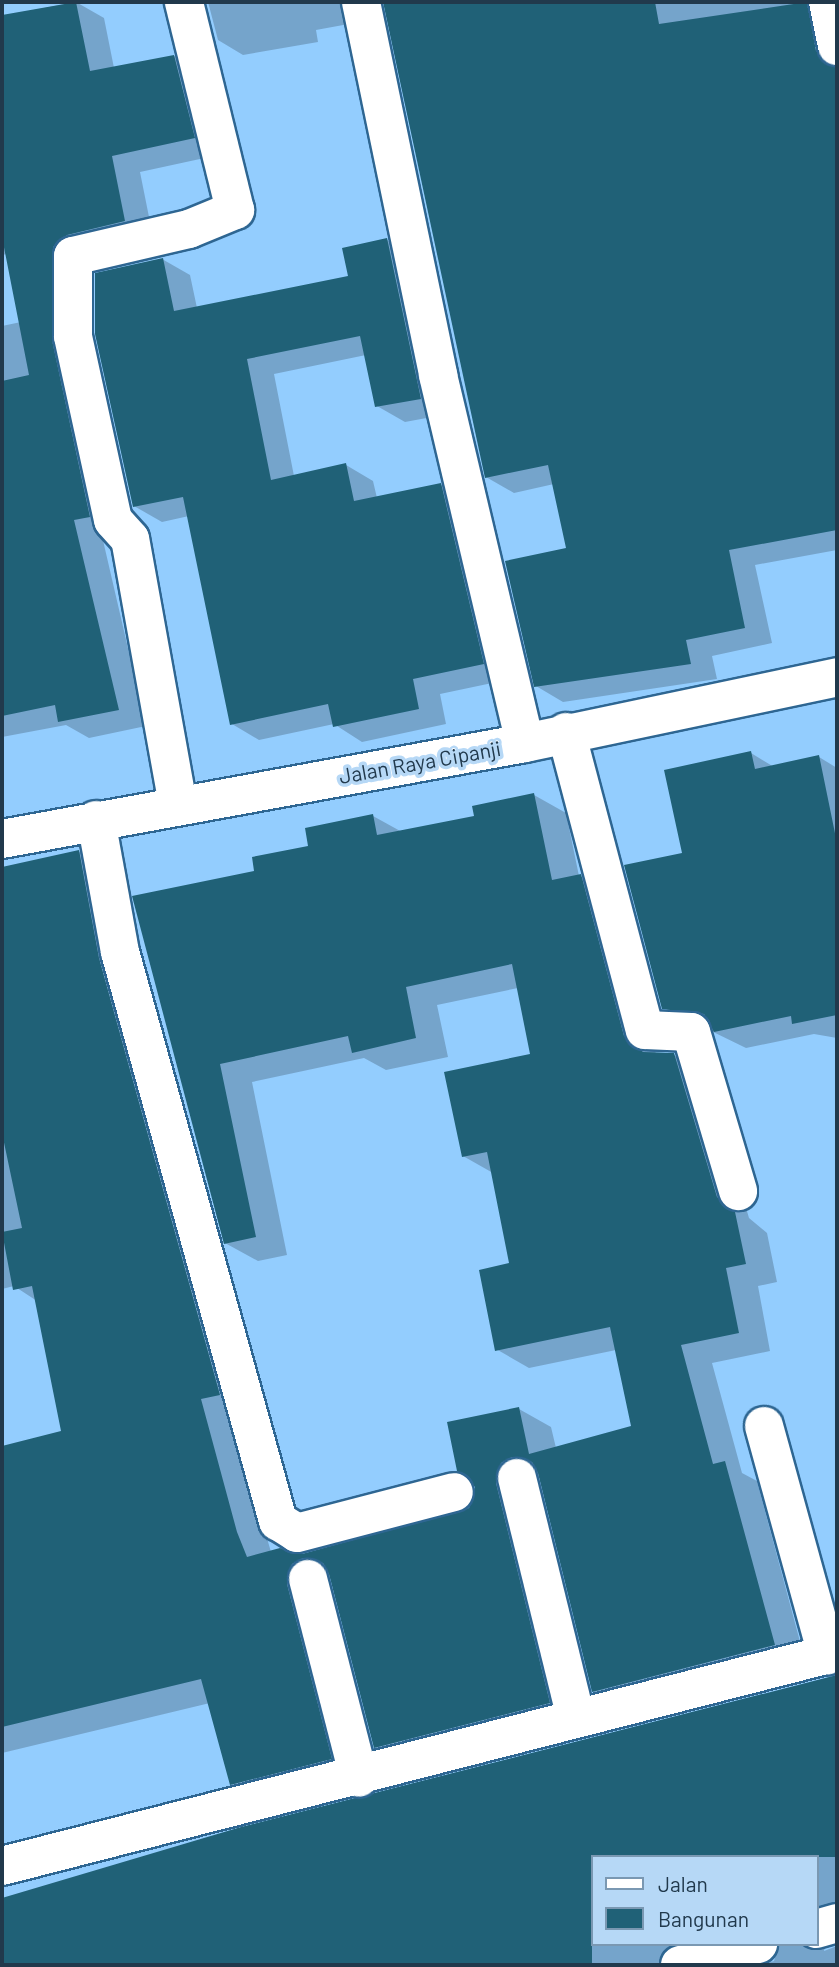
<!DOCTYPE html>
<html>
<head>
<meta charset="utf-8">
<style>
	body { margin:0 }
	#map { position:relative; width:839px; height:1967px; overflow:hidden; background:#93cdfe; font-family:Barlow,sans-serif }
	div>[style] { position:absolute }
	.shadow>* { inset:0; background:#0003 }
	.building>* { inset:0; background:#206177 }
	.roads { filter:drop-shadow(2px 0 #2e6692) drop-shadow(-2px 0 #2e6692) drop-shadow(0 2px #2e6692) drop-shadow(0 -2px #2e6692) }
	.minor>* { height:38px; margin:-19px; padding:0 19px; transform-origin:19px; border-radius:19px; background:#fff }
	.secondary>* { height:38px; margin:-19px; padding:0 19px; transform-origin:19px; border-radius:19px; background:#fff }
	span { translate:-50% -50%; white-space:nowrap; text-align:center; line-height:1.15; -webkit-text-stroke:7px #b6d8f6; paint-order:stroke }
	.street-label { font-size:21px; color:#21394c }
	.frame { position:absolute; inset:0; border:4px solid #21394c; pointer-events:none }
	.legend { position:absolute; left:591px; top:1855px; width:228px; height:91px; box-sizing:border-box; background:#b6d8f6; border:2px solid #7a98b2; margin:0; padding:9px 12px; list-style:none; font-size:21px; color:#21394c }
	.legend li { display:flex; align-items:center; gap:14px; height:35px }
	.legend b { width:35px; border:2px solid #7a98b2 }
</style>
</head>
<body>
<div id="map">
	<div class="shadow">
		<div style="clip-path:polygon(76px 2px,104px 18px,114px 68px,174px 56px,203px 73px,223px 154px,140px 172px,153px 237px,79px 272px,102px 536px,146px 726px,89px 738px,66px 725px,2px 737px,2px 326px,21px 322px,7px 254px,2px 255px,2px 16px)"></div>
		<div style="clip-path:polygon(208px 2px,367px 2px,365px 21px,316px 30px,318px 42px,243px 55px,218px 40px)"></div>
		<div style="clip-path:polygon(384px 2px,837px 2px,837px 550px,755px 565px,772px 643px,712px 656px,717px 679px,563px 702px,536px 686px,568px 549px,554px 484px,514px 493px,486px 477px)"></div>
		<div style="clip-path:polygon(387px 240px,415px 256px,448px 414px,405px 422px,377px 406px,366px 355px,274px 374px,294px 476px,346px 465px,373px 481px,377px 498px,441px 485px,468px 501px,511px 679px,440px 694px,446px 724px,362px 742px,334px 724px,259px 740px,232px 724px,189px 516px,162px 522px,134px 506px,162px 259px,190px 275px,197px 308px,350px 277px)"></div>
		<div style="clip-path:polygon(751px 753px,774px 767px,819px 757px,837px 768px,837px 1038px,814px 1034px,746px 1048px,664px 1008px,684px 855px)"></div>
		<div style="clip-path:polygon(534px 795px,566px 813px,579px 876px,613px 895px,656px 1054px,674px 1055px,707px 1074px,749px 1218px,767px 1233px,777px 1282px,758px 1286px,770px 1351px,712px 1363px,742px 1473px,757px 1481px,806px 1664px,626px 1710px,593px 1691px,541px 1477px,534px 1481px,581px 1721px,408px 1766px,375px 1747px,332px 1578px,324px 1582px,363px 1777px,264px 1803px,231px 1784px,210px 1703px,2px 1753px,2px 1447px,64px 1432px,37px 1301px,14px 1286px,2px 1289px,2px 869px,79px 852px,111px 871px,232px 1417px,271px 1552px,303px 1556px,470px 1509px,519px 1409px,551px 1427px,556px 1448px,633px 1427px,616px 1350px,529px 1368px,496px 1349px,512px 1265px,493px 1173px,463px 1156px,532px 1055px,518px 988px,437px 1005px,448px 1057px,386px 1070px,364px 1058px,252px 1082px,287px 1255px,258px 1261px,225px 1243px,134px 897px,256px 872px,373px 816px,402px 832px,476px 817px)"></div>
		<div style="clip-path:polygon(837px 1675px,837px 1927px,829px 1931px,824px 1951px,837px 1946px,837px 1965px,761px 1965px,774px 1961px,779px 1944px,816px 1944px,816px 1857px,592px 1857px,592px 1944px,774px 1944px,694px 1965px,2px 1965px,2px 1903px)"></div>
	</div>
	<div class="building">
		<div style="clip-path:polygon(76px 2px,90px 71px,174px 55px,195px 138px,112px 156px,125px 221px,67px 235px,53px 247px,52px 340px,90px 517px,74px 520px,119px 710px,58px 722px,55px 705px,2px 716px,2px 381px,29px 375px,2px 237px,2px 15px)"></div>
		<div style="clip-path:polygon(383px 2px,655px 2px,659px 24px,807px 2px,816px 51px,837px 67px,837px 530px,729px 550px,745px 628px,686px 640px,691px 664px,534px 687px,505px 561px,566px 548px,548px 465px,485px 478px)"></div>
		<div style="clip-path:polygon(387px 238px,421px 399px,375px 407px,360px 336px,247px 359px,271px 480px,346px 463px,354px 501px,441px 483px,484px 664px,413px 679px,419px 709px,333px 727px,328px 704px,230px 725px,183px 497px,133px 507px,95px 334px,95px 273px,163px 258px,174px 311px,348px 276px,342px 248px)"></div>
		<div style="clip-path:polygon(751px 751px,755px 769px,819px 755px,837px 843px,837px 1015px,792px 1024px,791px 1016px,714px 1032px,704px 1014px,662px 1009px,624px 865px,682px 853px,664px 770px)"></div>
		<div style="clip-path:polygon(534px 793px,552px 880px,581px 874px,624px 1036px,643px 1052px,674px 1053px,717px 1197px,735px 1212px,746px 1264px,726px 1268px,739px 1333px,681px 1345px,713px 1464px,725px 1461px,775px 1645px,592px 1692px,538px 1473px,532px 1462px,512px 1457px,501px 1463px,496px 1483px,550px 1703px,374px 1748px,329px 1574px,323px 1563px,303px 1558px,292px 1564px,287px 1584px,332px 1759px,230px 1785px,201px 1679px,2px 1727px,2px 1446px,61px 1431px,32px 1286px,13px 1290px,2px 1232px,22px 1228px,2px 1133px,2px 867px,79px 850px,99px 958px,220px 1395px,201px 1399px,237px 1532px,247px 1557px,280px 1548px,302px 1554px,469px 1508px,475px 1487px,457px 1471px,447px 1422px,519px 1407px,529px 1454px,631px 1426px,610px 1327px,495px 1351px,479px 1270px,509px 1263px,487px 1152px,462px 1157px,444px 1072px,530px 1054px,512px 964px,406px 987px,416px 1038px,352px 1053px,348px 1036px,220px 1064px,256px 1237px,224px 1244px,132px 896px,254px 871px,252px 857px,308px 846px,305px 828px,373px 814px,377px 835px,474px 816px,472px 806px)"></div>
		<div style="clip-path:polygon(837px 1675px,837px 1857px,592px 1857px,592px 1965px,2px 1965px,2px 1898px,241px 1827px)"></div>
	</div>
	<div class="roads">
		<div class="minor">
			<div style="left:361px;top:2px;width:381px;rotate:78.3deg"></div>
			<div style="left:438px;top:375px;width:378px;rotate:76.7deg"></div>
			<div style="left:828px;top:2px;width:45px;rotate:78.4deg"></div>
			<div style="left:566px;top:732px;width:308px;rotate:75.2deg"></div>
			<div style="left:645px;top:1030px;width:46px;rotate:2.5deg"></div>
			<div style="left:691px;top:1032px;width:166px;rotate:73.5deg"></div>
			<div style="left:178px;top:805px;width:270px;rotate:-100.2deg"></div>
			<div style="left:130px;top:539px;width:25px;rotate:-132deg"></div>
			<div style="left:113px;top:520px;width:188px;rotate:-102.3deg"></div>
			<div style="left:73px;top:336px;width:80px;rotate:-90deg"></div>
			<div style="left:73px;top:256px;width:119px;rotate:-13.1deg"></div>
			<div style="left:189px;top:229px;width:50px;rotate:-22.4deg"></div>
			<div style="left:235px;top:210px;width:214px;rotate:-103.8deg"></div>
			<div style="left:96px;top:820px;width:134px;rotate:79.7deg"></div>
			<div style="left:120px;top:952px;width:591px;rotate:74.48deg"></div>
			<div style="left:278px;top:1521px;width:22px;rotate:32deg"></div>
			<div style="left:297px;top:1533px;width:162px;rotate:-14.6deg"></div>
			<div style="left:764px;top:1426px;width:238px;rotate:74.6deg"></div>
			<div style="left:517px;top:1478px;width:244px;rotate:76.2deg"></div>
			<div style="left:308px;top:1579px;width:205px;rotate:75.6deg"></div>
			<div style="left:2px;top:1866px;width:862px;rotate:-14.37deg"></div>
			<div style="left:816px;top:1929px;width:22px;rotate:-16deg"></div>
			<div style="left:680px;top:1965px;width:81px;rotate:-15.1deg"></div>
		</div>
		<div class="secondary">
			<div style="left:2px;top:839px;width:532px;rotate:-10.4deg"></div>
			<div style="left:525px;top:743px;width:319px;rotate:-11.9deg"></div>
		</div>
	</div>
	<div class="street-label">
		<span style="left:420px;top:762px;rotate:-10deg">Jalan Raya Cipanji</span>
	</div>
	<div class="frame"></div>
	<ul class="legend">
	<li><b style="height:9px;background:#fff"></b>Jalan</li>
	<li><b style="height:19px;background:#206177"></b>Bangunan</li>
	</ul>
</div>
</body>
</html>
